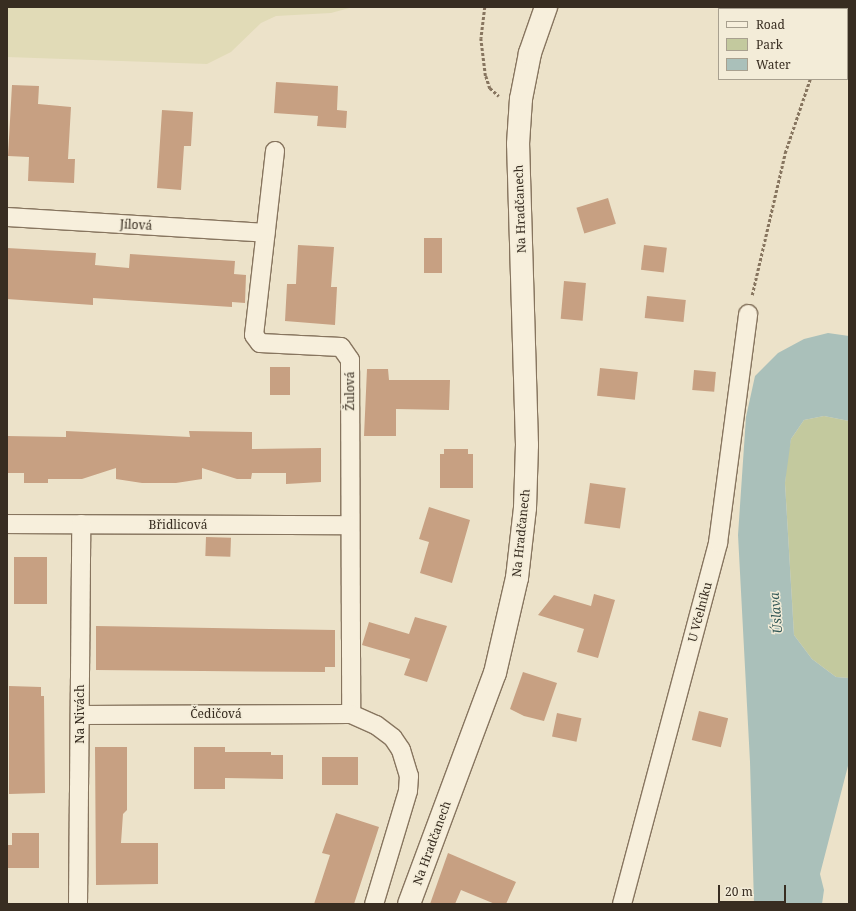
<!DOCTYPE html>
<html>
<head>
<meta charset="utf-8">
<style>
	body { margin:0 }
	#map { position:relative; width:856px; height:911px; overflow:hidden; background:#ece2c9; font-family:"Noto Serif",serif }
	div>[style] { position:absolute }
	.farmland>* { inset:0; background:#e1dbb7 }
	.green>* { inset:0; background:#c3c99e }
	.water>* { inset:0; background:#aac0ba }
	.building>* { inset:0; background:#c7a082; transform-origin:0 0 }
	.path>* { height:2.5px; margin-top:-1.25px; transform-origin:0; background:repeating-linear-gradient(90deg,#87755f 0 3px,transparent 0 5px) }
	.roads { filter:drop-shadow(1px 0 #87755f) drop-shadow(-1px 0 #87755f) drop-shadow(0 1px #87755f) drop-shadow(0 -1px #87755f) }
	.street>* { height:18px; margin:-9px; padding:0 9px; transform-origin:9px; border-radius:9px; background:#f7efdc }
	.secondary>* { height:22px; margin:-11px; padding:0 11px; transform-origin:11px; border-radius:11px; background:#f7efdc }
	span { translate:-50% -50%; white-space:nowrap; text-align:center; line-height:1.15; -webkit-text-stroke:3px #f3ecd8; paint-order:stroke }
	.street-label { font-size:12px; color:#382d21 }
	.water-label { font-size:13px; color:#325755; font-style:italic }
	.frame { position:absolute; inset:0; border:8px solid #382d21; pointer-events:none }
	.legend { position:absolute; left:718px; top:8px; width:130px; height:72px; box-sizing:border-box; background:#f3ecd8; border:1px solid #a8a08f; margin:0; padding:5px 7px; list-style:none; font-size:12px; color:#382d21 }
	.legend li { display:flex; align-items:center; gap:8px; height:20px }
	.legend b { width:20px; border:1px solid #a8a08f }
	.scale { position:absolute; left:718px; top:885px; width:68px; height:18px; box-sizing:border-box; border:2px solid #382d21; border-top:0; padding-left:5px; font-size:12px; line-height:14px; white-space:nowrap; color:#382d21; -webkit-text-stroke:3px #f3ecd8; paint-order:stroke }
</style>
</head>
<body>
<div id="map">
	<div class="farmland">
		<div style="clip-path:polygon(7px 7px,353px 7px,331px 13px,276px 16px,261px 23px,231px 52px,207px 64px,7px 57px)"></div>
	</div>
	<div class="green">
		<div style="clip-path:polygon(824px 416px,849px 421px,849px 678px,836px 677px,812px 659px,794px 635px,785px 483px,787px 458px,791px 439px,804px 420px)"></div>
	</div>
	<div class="water">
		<div style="clip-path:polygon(828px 333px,849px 336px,849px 421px,824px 416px,804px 420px,791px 439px,785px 483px,794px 635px,812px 659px,836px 677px,849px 678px,849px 762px,820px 874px,824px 890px,822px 904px,754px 904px,750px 762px,738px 535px,746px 417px,755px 376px,778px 353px,804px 339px)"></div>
	</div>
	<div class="building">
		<div style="clip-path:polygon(276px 82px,338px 86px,337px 110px,347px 111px,346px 128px,317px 126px,318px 116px,274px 113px)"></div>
		<div style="clip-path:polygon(12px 85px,39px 86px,38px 104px,71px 107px,68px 159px,75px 159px,74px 183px,28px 181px,29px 157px,8px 156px)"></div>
		<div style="clip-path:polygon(162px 110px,193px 112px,191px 146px,184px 146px,181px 190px,157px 188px)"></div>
		<div style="left:608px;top:198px;width:27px;height:33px;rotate:73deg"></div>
		<div style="left:424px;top:238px;width:18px;height:35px"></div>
		<div style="clip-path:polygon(298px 245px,334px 247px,331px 287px,337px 287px,335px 325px,285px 321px,287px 284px,296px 284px)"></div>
		<div style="left:644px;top:245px;width:23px;height:25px;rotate:7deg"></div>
		<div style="clip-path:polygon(7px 248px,96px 253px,95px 265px,129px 268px,130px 254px,235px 261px,234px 274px,246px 275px,245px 303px,232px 302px,232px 307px,93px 298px,93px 305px,7px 299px)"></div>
		<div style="left:564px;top:281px;width:22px;height:38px;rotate:5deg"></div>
		<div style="left:647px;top:296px;width:39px;height:22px;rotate:6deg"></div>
		<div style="left:270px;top:367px;width:20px;height:28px"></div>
		<div style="left:600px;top:368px;width:38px;height:28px;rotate:6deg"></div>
		<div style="clip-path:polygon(367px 369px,388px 369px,389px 380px,450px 380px,449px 410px,396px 409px,396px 436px,364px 436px)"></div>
		<div style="left:694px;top:370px;width:22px;height:20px;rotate:5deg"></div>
		<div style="clip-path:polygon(66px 431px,190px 437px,189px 431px,252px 432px,252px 449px,321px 448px,321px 482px,286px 484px,286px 473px,252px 473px,251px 479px,237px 479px,202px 468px,202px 479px,176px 483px,142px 483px,116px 479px,116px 468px,82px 479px,48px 479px,48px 483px,24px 483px,24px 473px,7px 473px,7px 436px,66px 437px)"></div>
		<div style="clip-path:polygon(444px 449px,468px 449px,468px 454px,473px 454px,473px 488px,440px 488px,440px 454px,444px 454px)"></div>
		<div style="left:590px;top:483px;width:36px;height:41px;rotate:8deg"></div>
		<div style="clip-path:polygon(429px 507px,470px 520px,452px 583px,420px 573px,429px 542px,419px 539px)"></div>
		<div style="left:206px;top:537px;width:25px;height:19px;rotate:2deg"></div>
		<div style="left:14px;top:557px;width:33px;height:47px"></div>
		<div style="clip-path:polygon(594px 594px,615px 600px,598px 658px,577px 652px,584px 629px,538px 615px,554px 595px,591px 606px)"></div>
		<div style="clip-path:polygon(415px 617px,447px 626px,427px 682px,404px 675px,410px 659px,362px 645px,369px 622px,409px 634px)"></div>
		<div style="clip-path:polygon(96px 626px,335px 630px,335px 667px,325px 667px,325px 672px,96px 670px)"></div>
		<div style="clip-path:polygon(523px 672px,557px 683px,544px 721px,524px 716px,510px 709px)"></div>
		<div style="clip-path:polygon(9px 686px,41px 687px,41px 696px,44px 696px,45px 793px,9px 794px)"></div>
		<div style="left:699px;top:711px;width:30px;height:30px;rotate:14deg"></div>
		<div style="left:557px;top:713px;width:25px;height:24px;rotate:12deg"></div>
		<div style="clip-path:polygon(95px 747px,127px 747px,127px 810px,123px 814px,121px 843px,158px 843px,158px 884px,96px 885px)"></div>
		<div style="clip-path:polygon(194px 747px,225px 747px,225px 752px,271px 752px,271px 755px,283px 755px,283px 779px,225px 778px,225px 789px,194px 789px)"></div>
		<div style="left:322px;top:757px;width:36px;height:28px"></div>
		<div style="clip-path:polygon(336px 813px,379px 827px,354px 904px,314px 904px,330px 855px,322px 853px)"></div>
		<div style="clip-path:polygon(12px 833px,39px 833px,39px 868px,7px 868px,7px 845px,12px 845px)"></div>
		<div style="clip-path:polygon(448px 853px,516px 882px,506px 904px,495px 904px,461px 890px,455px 904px,430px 904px)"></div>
	</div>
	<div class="path">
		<div style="left:485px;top:7px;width:31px;rotate:97deg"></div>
		<div style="left:481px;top:38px;width:38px;rotate:83deg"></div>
		<div style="left:486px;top:76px;width:13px;rotate:72deg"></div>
		<div style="left:490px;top:88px;width:12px;rotate:42deg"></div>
		<div style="left:845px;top:9px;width:2px;rotate:-63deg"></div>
		<div style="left:752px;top:295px;width:146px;rotate:-76.9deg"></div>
		<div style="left:785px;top:153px;width:78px;rotate:-71.3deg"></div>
	</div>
	<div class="roads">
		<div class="street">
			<div style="left:275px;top:151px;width:185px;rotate:96.5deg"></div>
			<div style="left:254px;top:335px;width:10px;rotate:53deg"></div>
			<div style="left:260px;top:343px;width:81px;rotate:2.8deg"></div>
			<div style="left:341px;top:347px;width:16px;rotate:55deg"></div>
			<div style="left:350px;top:360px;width:354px;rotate:89.8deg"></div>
			<div style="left:7px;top:217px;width:259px;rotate:3.5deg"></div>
			<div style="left:7px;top:524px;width:342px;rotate:0.2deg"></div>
			<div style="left:80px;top:715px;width:271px;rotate:-0.2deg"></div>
			<div style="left:351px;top:714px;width:27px;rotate:24deg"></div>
			<div style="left:376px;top:725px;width:21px;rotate:37deg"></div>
			<div style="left:393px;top:738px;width:14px;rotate:56deg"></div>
			<div style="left:401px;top:750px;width:27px;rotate:73deg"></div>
			<div style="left:409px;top:776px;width:15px;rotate:94deg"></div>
			<div style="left:408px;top:791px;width:118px;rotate:106.7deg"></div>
			<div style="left:78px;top:904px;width:380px;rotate:-89.5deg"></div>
			<div style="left:622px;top:904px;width:374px;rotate:-75.1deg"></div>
			<div style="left:718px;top:543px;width:231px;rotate:-82.5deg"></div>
		</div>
		<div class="secondary">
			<div style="left:409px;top:904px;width:246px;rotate:-69.6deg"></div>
			<div style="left:495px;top:673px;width:98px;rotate:-77deg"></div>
			<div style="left:517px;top:578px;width:70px;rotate:-83.5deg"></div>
			<div style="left:525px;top:508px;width:63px;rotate:-88.2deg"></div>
			<div style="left:527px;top:445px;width:301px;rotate:-91.7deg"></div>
			<div style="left:518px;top:144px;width:45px;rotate:-86.2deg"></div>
			<div style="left:521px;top:99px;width:47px;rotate:-78.9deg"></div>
			<div style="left:530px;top:53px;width:49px;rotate:-70.8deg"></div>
		</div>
	</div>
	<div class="street-label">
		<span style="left:520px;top:209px;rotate:-92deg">Na Hradčanech</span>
		<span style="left:136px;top:225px;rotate:3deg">Jílová</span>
		<span style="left:350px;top:391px;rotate:-90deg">Žulová</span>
		<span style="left:178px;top:525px">Břidlicová</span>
		<span style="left:521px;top:533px;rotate:-84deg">Na Hradčanech</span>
		<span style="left:700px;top:612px;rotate:-75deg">U Včelníku</span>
		<span style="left:80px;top:714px;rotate:-90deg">Na Nivách</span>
		<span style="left:216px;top:714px">Čedičová</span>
		<span style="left:432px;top:843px;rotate:-70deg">Na Hradčanech</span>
	</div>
	<div class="water-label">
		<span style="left:776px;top:613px;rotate:-95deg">Úslava</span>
	</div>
	<div class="frame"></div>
	<ul class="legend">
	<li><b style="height:5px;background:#f7efdc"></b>Road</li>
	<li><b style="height:11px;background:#c3c99e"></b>Park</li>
	<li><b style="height:11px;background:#aac0ba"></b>Water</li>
	</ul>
	<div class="scale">20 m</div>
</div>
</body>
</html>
